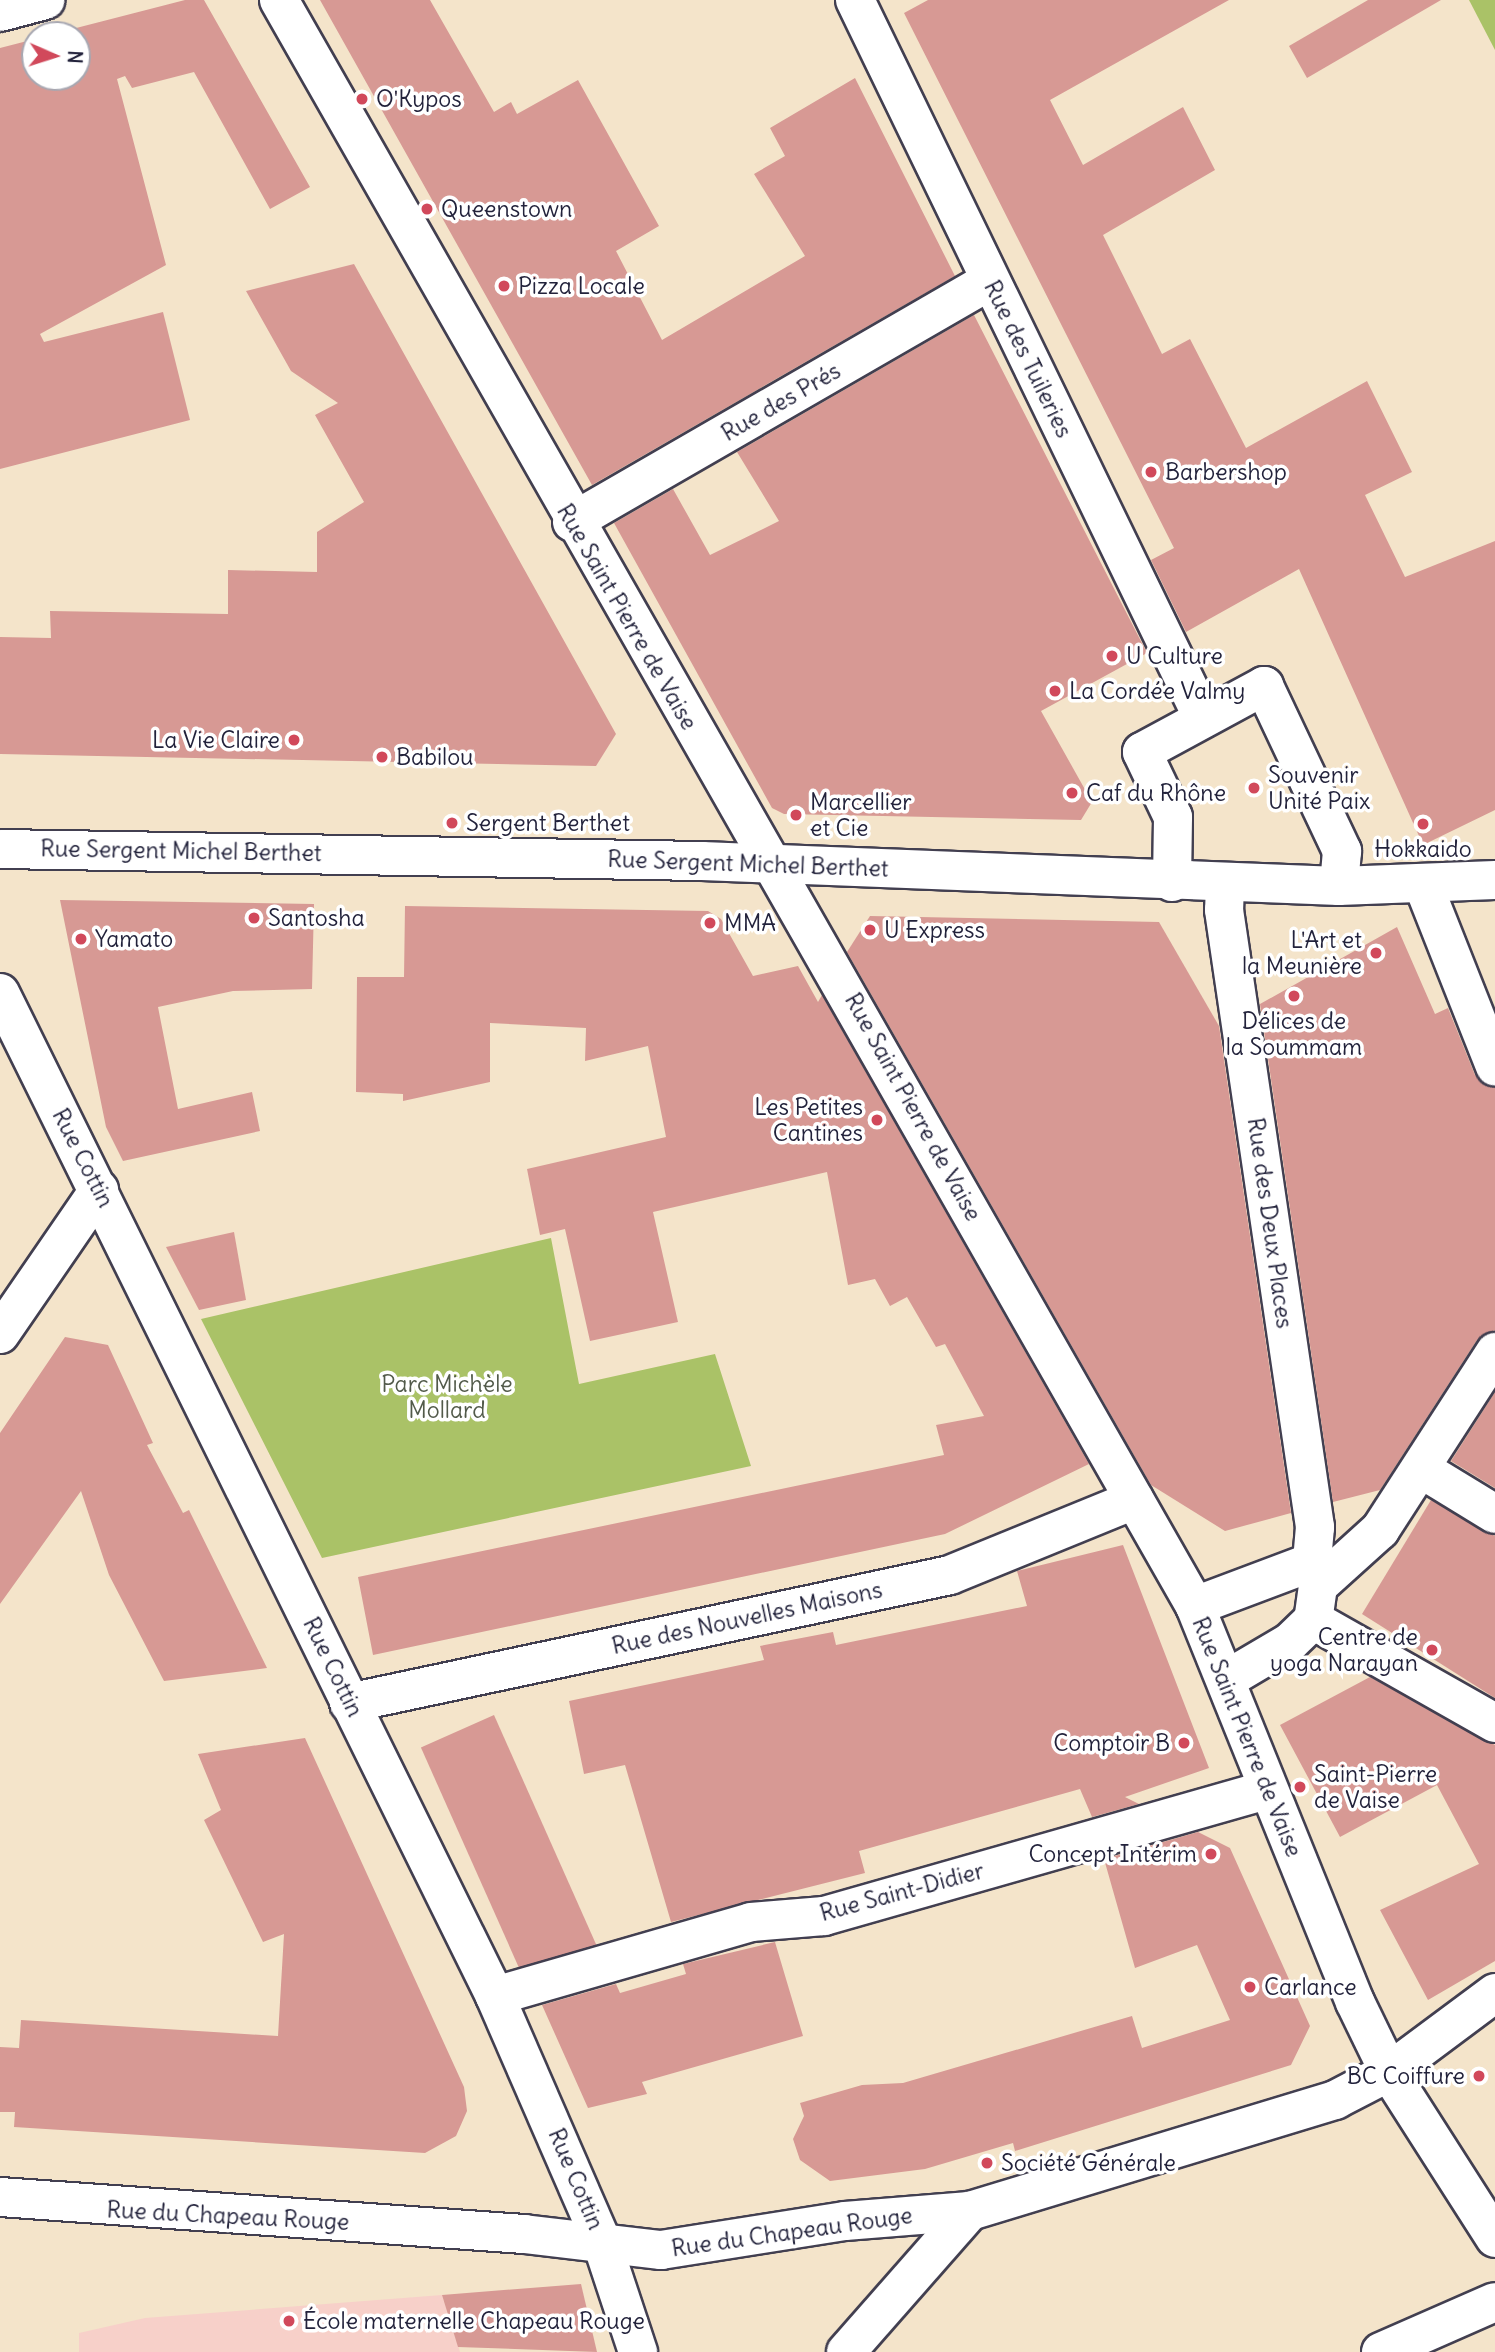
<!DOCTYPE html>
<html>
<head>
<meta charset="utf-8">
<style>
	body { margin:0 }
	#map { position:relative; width:1495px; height:2352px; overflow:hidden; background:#f4e4ca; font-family:Delius,sans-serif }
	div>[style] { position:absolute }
	.built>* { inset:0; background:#f7d0c9 }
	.green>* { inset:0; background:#aac267 }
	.building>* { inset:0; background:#d79994; transform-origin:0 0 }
	.roads { filter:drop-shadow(2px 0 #423f50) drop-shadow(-2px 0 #423f50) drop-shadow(0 2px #423f50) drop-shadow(0 -2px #423f50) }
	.minor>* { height:38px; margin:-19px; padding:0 19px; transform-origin:19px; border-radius:19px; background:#fff }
	.major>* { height:38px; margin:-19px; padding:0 19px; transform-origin:19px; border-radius:19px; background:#fff }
	.dots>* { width:19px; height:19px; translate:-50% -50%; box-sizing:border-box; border:4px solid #fff; border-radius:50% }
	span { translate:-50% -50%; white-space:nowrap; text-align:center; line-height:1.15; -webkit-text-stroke:7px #fff; paint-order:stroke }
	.poi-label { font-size:23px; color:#22223b }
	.left { translate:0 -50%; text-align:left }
	.right { translate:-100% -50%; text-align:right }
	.street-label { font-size:23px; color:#22223b }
	.park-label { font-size:23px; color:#525a4a }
	.north { position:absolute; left:21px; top:21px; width:70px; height:70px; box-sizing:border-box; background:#fff; border:2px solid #a7a7b1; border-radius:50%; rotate:93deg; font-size:19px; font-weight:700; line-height:28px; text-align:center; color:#22223b }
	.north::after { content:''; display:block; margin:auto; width:24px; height:32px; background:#d1495b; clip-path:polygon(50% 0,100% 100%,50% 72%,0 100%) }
</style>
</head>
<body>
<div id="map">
	<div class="built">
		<div style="clip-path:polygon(442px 2295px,460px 2352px,79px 2352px,79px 2333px,145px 2318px)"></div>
	</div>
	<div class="green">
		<div style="clip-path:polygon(1469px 0,1495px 0,1495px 50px)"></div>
		<div style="clip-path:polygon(551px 1238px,579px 1384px,715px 1354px,751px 1466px,322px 1558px,201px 1319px)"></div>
	</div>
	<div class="building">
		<div style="clip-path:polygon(185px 0,204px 0,310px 187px,270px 209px,194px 72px,132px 88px,125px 76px,117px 79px,166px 265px,40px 334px,44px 342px,163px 312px,190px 420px,0 469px,0 48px,35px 39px,35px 77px,77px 77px,77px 35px,49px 35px)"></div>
		<div style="clip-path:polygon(320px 0,430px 0,494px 112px,511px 102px,517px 114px,578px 80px,659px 226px,616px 251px,662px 340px,805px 256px,754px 174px,785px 156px,770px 128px,855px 78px,955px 276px,592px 485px)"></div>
		<div style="clip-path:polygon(928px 0,1229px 0,1050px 100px,1083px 165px,1183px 107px,1215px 170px,1103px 235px,1162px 354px,1190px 339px,1246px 448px,1367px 381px,1412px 472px,1365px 495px,1405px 577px,1495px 541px,1495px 810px,1423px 845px,1299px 569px,1186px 632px,1151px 560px,1174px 548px,904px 13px)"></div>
		<div style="clip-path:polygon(1368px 0,1441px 0,1307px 78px,1289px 46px)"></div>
		<div style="clip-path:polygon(354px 264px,616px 734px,596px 766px,0 754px,0 637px,51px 638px,50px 611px,228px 614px,228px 570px,317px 572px,317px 532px,364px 502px,315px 415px,338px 403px,291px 371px,246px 291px)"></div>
		<div style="clip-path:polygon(974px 315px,1147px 653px,1041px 711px,1092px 802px,1081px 820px,784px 814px,772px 808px,614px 523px,673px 489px,710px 555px,779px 521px,737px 452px)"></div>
		<div style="clip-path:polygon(60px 900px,314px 904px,312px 989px,233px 991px,158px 1007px,178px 1109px,252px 1092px,260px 1131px,123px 1161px,106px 1127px)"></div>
		<div style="clip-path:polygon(405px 906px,708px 911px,721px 919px,753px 976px,798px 966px,818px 1002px,822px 995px,1089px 1464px,945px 1534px,373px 1655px,358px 1577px,944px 1455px,936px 1425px,984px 1416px,945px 1344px,936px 1347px,907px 1297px,890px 1306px,875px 1279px,848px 1285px,827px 1172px,653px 1212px,678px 1322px,590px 1341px,565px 1229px,540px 1235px,527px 1169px,666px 1137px,648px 1046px,585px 1061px,586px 1028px,490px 1023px,490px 1082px,403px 1101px,403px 1094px,356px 1092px,357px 977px,404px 977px)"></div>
		<div style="clip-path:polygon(870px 916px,1159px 922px,1219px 1026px,1291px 1513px,1225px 1531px,1151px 1485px,847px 952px)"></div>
		<div style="clip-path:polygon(1397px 927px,1435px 1014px,1448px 1008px,1475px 1075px,1495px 1087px,1495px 1330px,1477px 1340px,1380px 1490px,1333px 1502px,1260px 1004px)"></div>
		<div style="clip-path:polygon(234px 1232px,246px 1300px,199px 1310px,166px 1247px)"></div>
		<div style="clip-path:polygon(65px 1337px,108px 1345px,153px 1443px,147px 1445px,183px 1513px,189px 1510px,267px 1668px,164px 1681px,109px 1575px,81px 1491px,0 1604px,0 1433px)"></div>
		<div style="clip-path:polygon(1495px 1392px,1495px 1488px,1451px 1461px)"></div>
		<div style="clip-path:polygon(1431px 1500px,1495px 1536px,1495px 1698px,1362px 1614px)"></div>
		<div style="clip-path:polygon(1123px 1545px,1209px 1768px,1125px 1797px,1139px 1804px,1092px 1817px,1080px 1789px,859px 1851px,865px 1873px,671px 1922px,625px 1765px,584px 1774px,569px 1701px,764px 1660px,760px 1646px,833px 1632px,836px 1645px,1027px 1606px,1017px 1571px)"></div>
		<div style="clip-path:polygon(1370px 1677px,1495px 1745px,1495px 1961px,1428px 2000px,1380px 1910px,1479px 1864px,1437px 1785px,1340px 1837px,1280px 1725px)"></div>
		<div style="left:494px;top:1715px;width:252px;height:80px;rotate:66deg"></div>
		<div style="clip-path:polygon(305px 1738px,464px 2087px,467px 2111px,456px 2136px,425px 2153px,14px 2127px,15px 2112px,0 2112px,0 2047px,19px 2048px,21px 2020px,278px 2036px,284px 1934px,263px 1942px,204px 1820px,221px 1810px,198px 1754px)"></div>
		<div style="clip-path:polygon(1198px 1832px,1230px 1848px,1310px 2026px,1291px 2065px,1015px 2151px,1013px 2143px,925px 2169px,830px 2181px,800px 2160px,793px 2139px,804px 2116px,800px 2103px,862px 2085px,903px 2083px,1132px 2016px,1142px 2048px,1230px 2020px,1197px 1945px,1135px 1968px,1104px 1859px)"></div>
		<div style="clip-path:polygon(775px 1942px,803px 2036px,642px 2082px,647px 2094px,588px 2108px,542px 2005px,616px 1984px,620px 1993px,686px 1974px,683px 1964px)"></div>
		<div style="clip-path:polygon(581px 2284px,597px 2352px,458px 2347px,442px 2295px)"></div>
	</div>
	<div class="roads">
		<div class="minor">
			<div style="left:279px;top:0;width:1849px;rotate:60.3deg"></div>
			<div style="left:1195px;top:1606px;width:427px;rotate:68deg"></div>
			<div style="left:1355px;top:2002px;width:78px;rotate:64.1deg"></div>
			<div style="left:1389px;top:2072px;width:197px;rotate:57.4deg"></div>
			<div style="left:855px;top:0;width:798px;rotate:64.14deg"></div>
			<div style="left:0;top:12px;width:47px;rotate:-14.9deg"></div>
			<div style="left:572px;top:522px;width:482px;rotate:-30deg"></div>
			<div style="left:1172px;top:882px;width:65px;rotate:-89.1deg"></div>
			<div style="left:1173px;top:817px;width:72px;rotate:-115.5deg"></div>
			<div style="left:1142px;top:752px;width:139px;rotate:-28.4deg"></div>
			<div style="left:1264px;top:686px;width:183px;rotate:64.7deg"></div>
			<div style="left:1342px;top:851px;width:35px;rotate:95deg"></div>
			<div style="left:1225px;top:884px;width:26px;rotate:92deg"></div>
			<div style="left:1224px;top:910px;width:624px;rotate:81.61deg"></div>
			<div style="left:1315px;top:1527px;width:35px;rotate:95deg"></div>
			<div style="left:1424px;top:887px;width:193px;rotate:68.4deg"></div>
			<div style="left:0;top:993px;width:1118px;rotate:63.73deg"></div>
			<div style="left:495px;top:1996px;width:266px;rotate:66.5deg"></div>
			<div style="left:601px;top:2240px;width:118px;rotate:71.7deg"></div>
			<div style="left:0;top:1334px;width:175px;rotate:-55.5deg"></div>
			<div style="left:1423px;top:1470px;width:84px;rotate:31.4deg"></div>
			<div style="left:1318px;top:1586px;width:84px;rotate:-42.1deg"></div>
			<div style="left:1380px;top:1530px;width:212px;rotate:-57.1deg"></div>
			<div style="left:1195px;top:1606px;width:125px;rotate:-20.6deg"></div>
			<div style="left:1312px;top:1562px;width:25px;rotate:76deg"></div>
			<div style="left:1318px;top:1586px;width:34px;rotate:98deg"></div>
			<div style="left:1313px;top:1620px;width:32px;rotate:136deg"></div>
			<div style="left:1290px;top:1642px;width:71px;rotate:149.5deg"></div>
			<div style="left:1313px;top:1620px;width:209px;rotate:29.5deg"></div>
			<div style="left:349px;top:1703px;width:614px;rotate:-12.02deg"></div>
			<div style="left:950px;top:1575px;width:199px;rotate:-22.2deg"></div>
			<div style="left:495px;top:1996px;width:266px;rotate:-16.1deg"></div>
			<div style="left:751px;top:1922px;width:73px;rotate:-4.7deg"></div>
			<div style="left:824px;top:1916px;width:461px;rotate:-15.9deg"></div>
			<div style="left:0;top:2197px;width:525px;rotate:4.04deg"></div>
			<div style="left:524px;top:2234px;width:138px;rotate:6.7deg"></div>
			<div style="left:661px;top:2250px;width:186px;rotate:-9deg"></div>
			<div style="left:845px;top:2221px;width:125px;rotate:-4.6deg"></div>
			<div style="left:970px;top:2211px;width:382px;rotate:-16.9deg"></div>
			<div style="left:1335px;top:2100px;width:61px;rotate:-27.4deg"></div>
			<div style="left:1389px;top:2072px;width:132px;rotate:-36.7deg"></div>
			<div style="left:846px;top:2352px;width:188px;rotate:-48.7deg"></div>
			<div style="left:1381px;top:2352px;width:124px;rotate:-23.7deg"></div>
		</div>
		<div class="major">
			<div style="left:0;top:849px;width:702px;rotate:0.98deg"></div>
			<div style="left:702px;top:861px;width:637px;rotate:2.25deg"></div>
			<div style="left:1339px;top:886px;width:156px;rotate:-2.2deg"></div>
		</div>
	</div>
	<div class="dots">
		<div style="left:362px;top:99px;background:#d1495b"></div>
		<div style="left:427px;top:209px;background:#d1495b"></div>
		<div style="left:504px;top:286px;background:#d1495b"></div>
		<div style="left:1151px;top:472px;background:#d1495b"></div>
		<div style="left:1112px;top:656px;background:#d1495b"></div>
		<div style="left:1055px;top:691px;background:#d1495b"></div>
		<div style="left:294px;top:740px;background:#d1495b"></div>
		<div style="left:382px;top:757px;background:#d1495b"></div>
		<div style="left:1254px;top:788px;background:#d1495b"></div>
		<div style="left:1072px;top:793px;background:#d1495b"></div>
		<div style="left:796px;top:815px;background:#d1495b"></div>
		<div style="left:452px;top:823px;background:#d1495b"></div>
		<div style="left:1423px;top:824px;background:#d1495b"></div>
		<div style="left:254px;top:918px;background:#d1495b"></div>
		<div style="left:710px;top:923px;background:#d1495b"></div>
		<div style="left:870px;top:930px;background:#d1495b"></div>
		<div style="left:81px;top:939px;background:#d1495b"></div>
		<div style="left:1376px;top:953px;background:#d1495b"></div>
		<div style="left:1294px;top:996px;background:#d1495b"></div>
		<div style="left:877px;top:1120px;background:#d1495b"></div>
		<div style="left:1432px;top:1650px;background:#d1495b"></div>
		<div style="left:1184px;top:1743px;background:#d1495b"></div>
		<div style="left:1300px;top:1787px;background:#d1495b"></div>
		<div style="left:1211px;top:1854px;background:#d1495b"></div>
		<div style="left:1250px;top:1987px;background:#d1495b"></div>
		<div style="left:1479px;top:2076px;background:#d1495b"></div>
		<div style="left:987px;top:2163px;background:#d1495b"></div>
		<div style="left:289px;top:2321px;background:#d1495b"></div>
	</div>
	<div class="poi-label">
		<span class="left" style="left:376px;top:99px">O'Kypos</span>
		<span class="left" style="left:441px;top:209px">Queenstown</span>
		<span class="left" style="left:518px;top:286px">Pizza Locale</span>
		<span class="left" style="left:1165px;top:472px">Barbershop</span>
		<span class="left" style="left:1126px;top:656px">U Culture</span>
		<span class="left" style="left:1069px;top:691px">La Cordée Valmy</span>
		<span class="right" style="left:280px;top:740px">La Vie Claire</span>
		<span class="left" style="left:396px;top:757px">Babilou</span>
		<span class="left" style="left:1268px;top:788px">Souvenir<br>Unité Paix</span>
		<span class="left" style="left:1086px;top:793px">Caf du Rhône</span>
		<span class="left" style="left:810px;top:815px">Marcellier<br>et Cie</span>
		<span class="left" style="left:466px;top:823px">Sergent Berthet</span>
		<span style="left:1423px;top:849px">Hokkaido</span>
		<span class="left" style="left:268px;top:918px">Santosha</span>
		<span class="left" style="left:724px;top:923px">MMA</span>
		<span class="left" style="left:884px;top:930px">U Express</span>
		<span class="left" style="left:95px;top:939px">Yamato</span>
		<span class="right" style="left:1362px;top:953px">L'Art et<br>la Meunière</span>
		<span style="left:1294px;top:1034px">Délices de<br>la Soummam</span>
		<span class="right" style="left:863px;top:1120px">Les Petites<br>Cantines</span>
		<span class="right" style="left:1418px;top:1650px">Centre de<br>yoga Narayan</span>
		<span class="right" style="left:1170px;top:1743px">Comptoir B</span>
		<span class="left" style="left:1314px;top:1787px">Saint-Pierre<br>de Vaise</span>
		<span class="right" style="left:1197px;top:1854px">Concept Intérim</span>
		<span class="left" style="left:1264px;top:1987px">Carlance</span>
		<span class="right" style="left:1465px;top:2076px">BC Coiffure</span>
		<span class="left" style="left:1001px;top:2163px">Société Générale</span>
		<span class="left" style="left:303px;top:2321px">École maternelle Chapeau Rouge</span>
	</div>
	<div class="street-label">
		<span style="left:1028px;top:359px;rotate:64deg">Rue des Tuileries</span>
		<span style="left:781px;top:402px;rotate:-30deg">Rue des Prés</span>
		<span style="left:627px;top:617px;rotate:60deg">Rue Saint Pierre de Vaise</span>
		<span style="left:181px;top:851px;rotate:1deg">Rue Sergent Michel Berthet</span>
		<span style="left:748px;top:864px;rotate:2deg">Rue Sergent Michel Berthet</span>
		<span style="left:913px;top:1107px;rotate:61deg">Rue Saint Pierre de Vaise</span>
		<span style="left:83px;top:1158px;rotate:63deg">Rue Cottin</span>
		<span style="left:1270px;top:1223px;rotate:82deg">Rue des Deux Places</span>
		<span style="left:747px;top:1618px;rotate:-12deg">Rue des Nouvelles Maisons</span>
		<span style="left:333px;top:1667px;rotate:64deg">Rue Cottin</span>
		<span style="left:1247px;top:1737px;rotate:68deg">Rue Saint Pierre de Vaise</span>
		<span style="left:902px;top:1892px;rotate:-15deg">Rue Saint-Didier</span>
		<span style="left:576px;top:2179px;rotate:67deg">Rue Cottin</span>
		<span style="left:228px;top:2216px;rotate:3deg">Rue du Chapeau Rouge</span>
		<span style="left:792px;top:2232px;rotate:-8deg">Rue du Chapeau Rouge</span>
	</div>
	<div class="park-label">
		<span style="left:447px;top:1397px">Parc Michèle<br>Mollard</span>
	</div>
	<div class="north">N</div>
</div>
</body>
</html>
